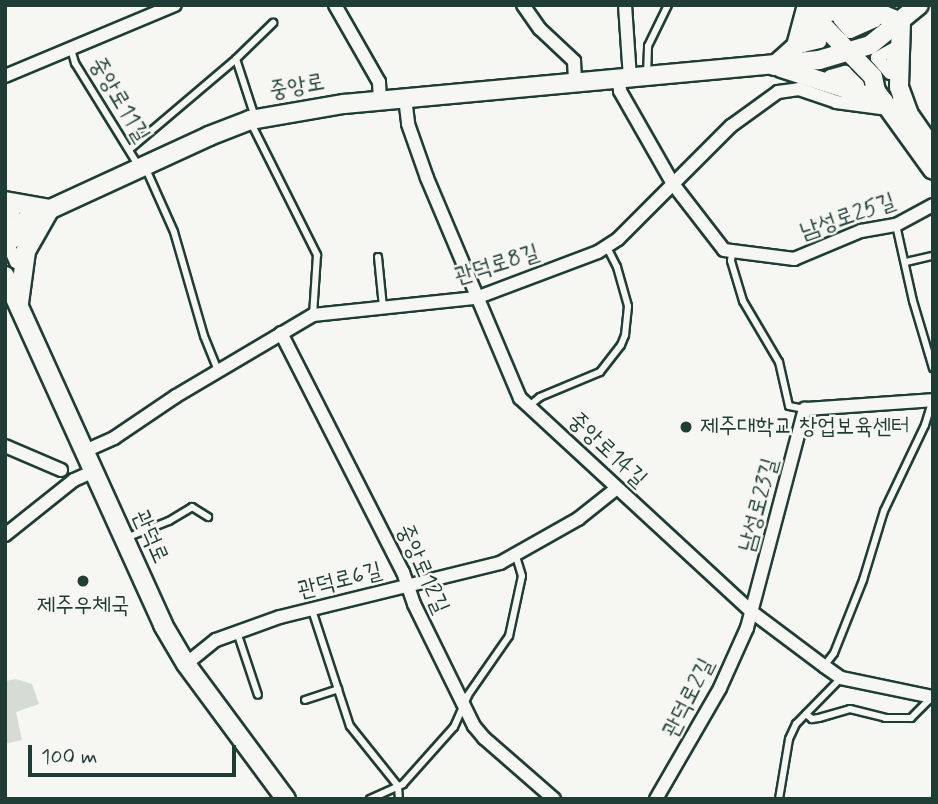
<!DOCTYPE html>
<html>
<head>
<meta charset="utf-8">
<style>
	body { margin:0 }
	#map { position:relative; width:938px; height:804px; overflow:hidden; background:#f6f6f2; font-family:Mynerve,"Poor Story",sans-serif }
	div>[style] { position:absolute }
	.green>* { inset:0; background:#d6dbd6 }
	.roads { filter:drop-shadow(2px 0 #1f3d34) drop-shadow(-2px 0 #1f3d34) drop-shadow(0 2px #1f3d34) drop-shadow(0 -2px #1f3d34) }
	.lane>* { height:6px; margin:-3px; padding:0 3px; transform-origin:3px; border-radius:3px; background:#f6f6f2 }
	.street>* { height:12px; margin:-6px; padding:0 6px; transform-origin:6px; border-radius:6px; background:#f6f6f2 }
	.secondary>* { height:18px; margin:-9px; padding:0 9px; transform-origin:9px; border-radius:9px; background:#f6f6f2 }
	.dots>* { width:19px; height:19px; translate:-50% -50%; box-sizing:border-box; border:4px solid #f6f6f2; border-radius:50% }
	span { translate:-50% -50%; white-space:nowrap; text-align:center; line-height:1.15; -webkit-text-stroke:5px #f6f6f2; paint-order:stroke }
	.street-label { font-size:23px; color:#1f3d34 }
	.poi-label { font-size:23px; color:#1f3d34 }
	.left { translate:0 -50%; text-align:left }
	.frame { position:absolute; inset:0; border:7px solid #1f3d34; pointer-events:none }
	.scale { position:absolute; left:28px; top:745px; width:208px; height:32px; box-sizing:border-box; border:4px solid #1f3d34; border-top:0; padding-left:9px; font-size:21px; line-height:24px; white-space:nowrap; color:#1f3d34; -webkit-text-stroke:5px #f6f6f2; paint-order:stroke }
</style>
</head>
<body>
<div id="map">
	<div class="green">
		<div style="clip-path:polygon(16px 679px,32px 684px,39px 704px,16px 712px,22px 740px,5px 744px,5px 681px)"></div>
	</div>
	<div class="roads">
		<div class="lane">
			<div style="left:71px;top:49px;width:15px;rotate:74deg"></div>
			<div style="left:75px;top:63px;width:120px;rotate:58.3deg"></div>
			<div style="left:236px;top:59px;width:61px;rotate:71.9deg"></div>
			<div style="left:647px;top:76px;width:30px;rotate:-88deg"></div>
			<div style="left:648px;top:46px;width:46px;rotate:-64deg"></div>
			<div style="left:251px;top:123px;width:148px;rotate:63.4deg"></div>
			<div style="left:317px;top:255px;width:60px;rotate:93.8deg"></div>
			<div style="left:130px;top:149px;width:139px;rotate:-40.3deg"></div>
			<div style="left:236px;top:59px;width:52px;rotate:-44.2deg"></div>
			<div style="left:146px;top:169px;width:69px;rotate:66deg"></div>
			<div style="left:174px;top:232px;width:108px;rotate:73.9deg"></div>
			<div style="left:204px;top:336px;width:38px;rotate:68deg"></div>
			<div style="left:896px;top:225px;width:78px;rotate:77.4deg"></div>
			<div style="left:913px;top:301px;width:70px;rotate:73.4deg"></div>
			<div style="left:732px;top:253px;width:8px;rotate:97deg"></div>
			<div style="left:731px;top:261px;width:42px;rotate:73.3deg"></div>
			<div style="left:743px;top:301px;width:71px;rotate:59.5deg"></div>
			<div style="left:779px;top:362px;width:45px;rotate:77.2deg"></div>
			<div style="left:789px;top:406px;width:16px;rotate:11deg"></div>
			<div style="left:378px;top:257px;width:50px;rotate:84.3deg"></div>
			<div style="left:906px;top:262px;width:28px;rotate:-13deg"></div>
			<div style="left:529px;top:406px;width:14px;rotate:-39deg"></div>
			<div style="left:540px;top:397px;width:65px;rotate:-22.6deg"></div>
			<div style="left:600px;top:372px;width:34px;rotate:-52deg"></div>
			<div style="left:621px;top:345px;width:11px;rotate:-68deg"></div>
			<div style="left:625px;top:335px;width:29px;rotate:-84deg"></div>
			<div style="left:628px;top:306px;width:41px;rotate:-105.8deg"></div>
			<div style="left:617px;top:267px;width:22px;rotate:-117deg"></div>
			<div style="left:126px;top:538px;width:46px;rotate:-21.6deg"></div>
			<div style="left:169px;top:521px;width:27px;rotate:-31deg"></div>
			<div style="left:192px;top:507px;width:19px;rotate:32deg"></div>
			<div style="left:312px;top:610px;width:122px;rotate:71.9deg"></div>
			<div style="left:350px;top:726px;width:77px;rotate:51.3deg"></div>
			<div style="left:398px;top:786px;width:13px;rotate:86deg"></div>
			<div style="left:237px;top:632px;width:66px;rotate:71.6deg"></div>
			<div style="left:824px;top:666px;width:16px;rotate:-52deg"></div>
			<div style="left:834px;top:653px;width:79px;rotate:-68.3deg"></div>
			<div style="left:863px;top:580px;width:72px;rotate:-73.1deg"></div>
			<div style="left:884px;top:511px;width:95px;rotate:-64.5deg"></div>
			<div style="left:925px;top:425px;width:24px;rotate:-73deg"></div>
			<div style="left:305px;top:700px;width:35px;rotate:-18deg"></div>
			<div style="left:806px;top:714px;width:8px;rotate:40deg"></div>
			<div style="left:812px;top:719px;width:7px;rotate:-8deg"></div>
			<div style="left:819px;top:718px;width:32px;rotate:-16deg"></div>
			<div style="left:850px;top:709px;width:36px;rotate:14deg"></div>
			<div style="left:885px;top:718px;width:26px"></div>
			<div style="left:911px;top:718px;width:28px;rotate:-45deg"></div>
			<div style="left:370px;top:799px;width:36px;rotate:-24deg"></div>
			<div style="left:403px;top:784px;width:76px;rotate:-48.2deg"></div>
			<div style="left:454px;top:727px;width:35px;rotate:-66deg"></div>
			<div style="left:468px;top:695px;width:72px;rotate:-55.2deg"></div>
			<div style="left:509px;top:636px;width:61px;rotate:-77.8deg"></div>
			<div style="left:522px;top:576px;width:21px;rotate:-107deg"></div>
			<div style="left:779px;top:799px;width:61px;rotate:-80.5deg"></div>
			<div style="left:789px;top:739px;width:17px;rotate:-65deg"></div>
			<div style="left:796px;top:724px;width:64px;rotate:-45.6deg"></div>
		</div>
		<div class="street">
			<div style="left:335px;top:5px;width:89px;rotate:60.3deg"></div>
			<div style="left:379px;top:82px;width:19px;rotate:87deg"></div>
			<div style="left:523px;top:5px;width:29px;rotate:55deg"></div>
			<div style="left:540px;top:29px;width:47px;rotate:43.3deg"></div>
			<div style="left:574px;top:61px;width:22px;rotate:87deg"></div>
			<div style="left:625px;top:5px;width:74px;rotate:86.1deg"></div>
			<div style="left:840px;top:20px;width:12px;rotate:5deg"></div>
			<div style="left:852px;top:21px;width:23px"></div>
			<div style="left:875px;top:21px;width:27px;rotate:156deg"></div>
			<div style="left:850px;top:32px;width:16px;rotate:-130deg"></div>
			<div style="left:809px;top:30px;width:16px;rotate:47deg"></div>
			<div style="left:820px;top:42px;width:17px;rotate:167deg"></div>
			<div style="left:803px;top:46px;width:14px;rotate:-69deg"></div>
			<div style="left:808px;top:33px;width:3px;rotate:-72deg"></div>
			<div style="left:895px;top:48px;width:12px;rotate:99deg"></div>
			<div style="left:893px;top:60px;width:13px;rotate:103deg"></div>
			<div style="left:890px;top:73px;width:20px;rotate:-131deg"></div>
			<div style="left:877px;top:58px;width:21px;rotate:-29deg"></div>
			<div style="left:845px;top:72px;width:18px;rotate:45deg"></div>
			<div style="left:858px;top:85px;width:1px;rotate:180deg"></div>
			<div style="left:857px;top:85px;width:28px;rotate:-162deg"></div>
			<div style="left:830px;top:76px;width:16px;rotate:-15deg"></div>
			<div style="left:5px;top:76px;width:184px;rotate:-22.7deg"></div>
			<div style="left:619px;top:79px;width:12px;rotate:85deg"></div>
			<div style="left:620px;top:91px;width:107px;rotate:60.3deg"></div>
			<div style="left:673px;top:184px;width:83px;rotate:52.3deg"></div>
			<div style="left:724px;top:250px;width:71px;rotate:7.3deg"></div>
			<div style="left:794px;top:259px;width:73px;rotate:-22.7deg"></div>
			<div style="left:861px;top:231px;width:36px;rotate:-10deg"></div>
			<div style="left:896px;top:225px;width:42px;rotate:-28.4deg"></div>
			<div style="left:405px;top:98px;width:26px;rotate:83deg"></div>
			<div style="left:408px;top:124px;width:57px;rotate:70.6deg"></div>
			<div style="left:427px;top:178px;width:239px;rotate:67.1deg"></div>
			<div style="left:520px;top:398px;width:316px;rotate:42.7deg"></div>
			<div style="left:752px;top:612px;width:90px;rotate:36.9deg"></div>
			<div style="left:824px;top:666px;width:21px;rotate:35deg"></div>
			<div style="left:841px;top:678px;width:94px;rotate:11.7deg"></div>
			<div style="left:5px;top:206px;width:10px;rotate:24deg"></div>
			<div style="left:14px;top:210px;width:10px;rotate:156deg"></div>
			<div style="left:28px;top:235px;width:29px;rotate:110deg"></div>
			<div style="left:18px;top:262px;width:2px;rotate:180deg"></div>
			<div style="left:16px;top:262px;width:20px;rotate:-114deg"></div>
			<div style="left:8px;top:244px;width:22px;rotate:-24deg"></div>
			<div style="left:281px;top:333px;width:268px;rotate:63deg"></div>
			<div style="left:403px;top:572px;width:34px;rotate:71deg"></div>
			<div style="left:414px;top:604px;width:136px;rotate:63.8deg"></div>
			<div style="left:474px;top:726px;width:16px;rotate:50deg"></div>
			<div style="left:484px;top:738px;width:93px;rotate:41.1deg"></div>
			<div style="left:5px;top:446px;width:61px;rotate:23.2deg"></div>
			<div style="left:85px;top:451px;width:32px;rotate:-24deg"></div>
			<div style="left:114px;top:438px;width:75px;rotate:-34.1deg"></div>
			<div style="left:176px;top:396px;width:159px;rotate:-30.6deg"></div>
			<div style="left:313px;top:315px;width:164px;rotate:-6deg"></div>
			<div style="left:476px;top:298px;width:130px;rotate:-20.7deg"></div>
			<div style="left:598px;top:252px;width:24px;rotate:-33deg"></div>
			<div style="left:618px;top:239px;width:160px;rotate:-45deg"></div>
			<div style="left:731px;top:126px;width:58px;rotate:-35.9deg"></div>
			<div style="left:778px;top:92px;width:21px;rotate:-8deg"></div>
			<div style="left:799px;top:89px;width:39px;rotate:19deg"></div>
			<div style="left:836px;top:102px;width:51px;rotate:7.8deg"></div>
			<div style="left:5px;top:535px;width:88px;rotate:-38.6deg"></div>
			<div style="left:74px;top:480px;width:22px;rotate:-24deg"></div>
			<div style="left:186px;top:664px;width:38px;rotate:-39deg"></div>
			<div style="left:216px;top:640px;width:68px;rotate:-19.8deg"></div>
			<div style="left:280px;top:617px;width:227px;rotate:-13.8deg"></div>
			<div style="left:500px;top:563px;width:90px;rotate:-29.4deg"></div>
			<div style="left:578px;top:519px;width:50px;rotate:-38.5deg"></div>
			<div style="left:656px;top:799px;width:128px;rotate:-60deg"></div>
			<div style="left:720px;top:688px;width:66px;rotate:-65.8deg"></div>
			<div style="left:747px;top:628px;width:227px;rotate:-75.2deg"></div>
			<div style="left:805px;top:409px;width:128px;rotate:-4deg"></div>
		</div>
		<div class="secondary">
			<div style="left:806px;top:8px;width:96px;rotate:45.8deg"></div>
			<div style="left:873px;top:77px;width:14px;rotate:78deg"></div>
			<div style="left:876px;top:91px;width:97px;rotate:54.2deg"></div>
			<div style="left:774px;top:66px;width:30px;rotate:-42deg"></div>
			<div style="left:796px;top:46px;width:39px;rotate:-75deg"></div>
			<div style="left:806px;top:8px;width:23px;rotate:10deg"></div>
			<div style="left:829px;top:12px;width:23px;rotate:-7deg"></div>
			<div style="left:852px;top:9px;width:33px;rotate:11deg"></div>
			<div style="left:884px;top:15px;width:18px;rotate:22deg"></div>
			<div style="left:901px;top:22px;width:65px;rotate:91.8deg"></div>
			<div style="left:899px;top:87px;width:27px;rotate:70deg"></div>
			<div style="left:781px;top:68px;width:108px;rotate:17.8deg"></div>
			<div style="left:901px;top:103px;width:56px;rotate:55.2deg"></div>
			<div style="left:5px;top:201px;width:46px;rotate:10.1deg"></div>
			<div style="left:5px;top:230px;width:225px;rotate:-24.7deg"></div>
			<div style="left:209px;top:136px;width:44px;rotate:-21.3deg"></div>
			<div style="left:250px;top:120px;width:95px;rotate:-9.7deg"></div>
			<div style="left:344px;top:104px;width:477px;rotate:-5.3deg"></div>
			<div style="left:819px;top:60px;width:53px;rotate:-16.4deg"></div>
			<div style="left:870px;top:45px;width:63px;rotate:-39.2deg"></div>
			<div style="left:5px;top:276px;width:383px;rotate:65.6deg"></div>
			<div style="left:163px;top:625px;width:45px;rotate:59.5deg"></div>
			<div style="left:186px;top:664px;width:168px;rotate:53.5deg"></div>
			<div style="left:19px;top:303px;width:52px;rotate:-82.3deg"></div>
			<div style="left:26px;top:251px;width:48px;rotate:-60.3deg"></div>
		</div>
	</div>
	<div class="dots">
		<div style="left:686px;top:427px;background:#1f3d34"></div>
		<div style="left:83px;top:581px;background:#1f3d34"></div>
	</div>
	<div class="street-label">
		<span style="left:297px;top:87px;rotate:-10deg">중앙로</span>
		<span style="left:119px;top:100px;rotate:59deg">중앙로11길</span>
		<span style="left:848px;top:217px;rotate:-19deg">남성로25길</span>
		<span style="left:497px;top:265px;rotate:-17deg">관덕로8길</span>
		<span style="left:607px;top:450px;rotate:43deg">중앙로14길</span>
		<span style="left:759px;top:505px;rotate:-75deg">남성로23길</span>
		<span style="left:150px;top:537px;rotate:66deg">관덕로</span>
		<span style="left:422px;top:569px;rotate:66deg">중앙로12길</span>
		<span style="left:340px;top:581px;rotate:-14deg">관덕로6길</span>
		<span style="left:689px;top:698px;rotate:-63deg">관덕로2길</span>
	</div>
	<div class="poi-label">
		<span class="left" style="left:700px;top:427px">제주대학교 창업보육센터</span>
		<span style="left:83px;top:606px">제주우체국</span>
	</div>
	<div class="frame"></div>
	<div class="scale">100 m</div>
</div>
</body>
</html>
